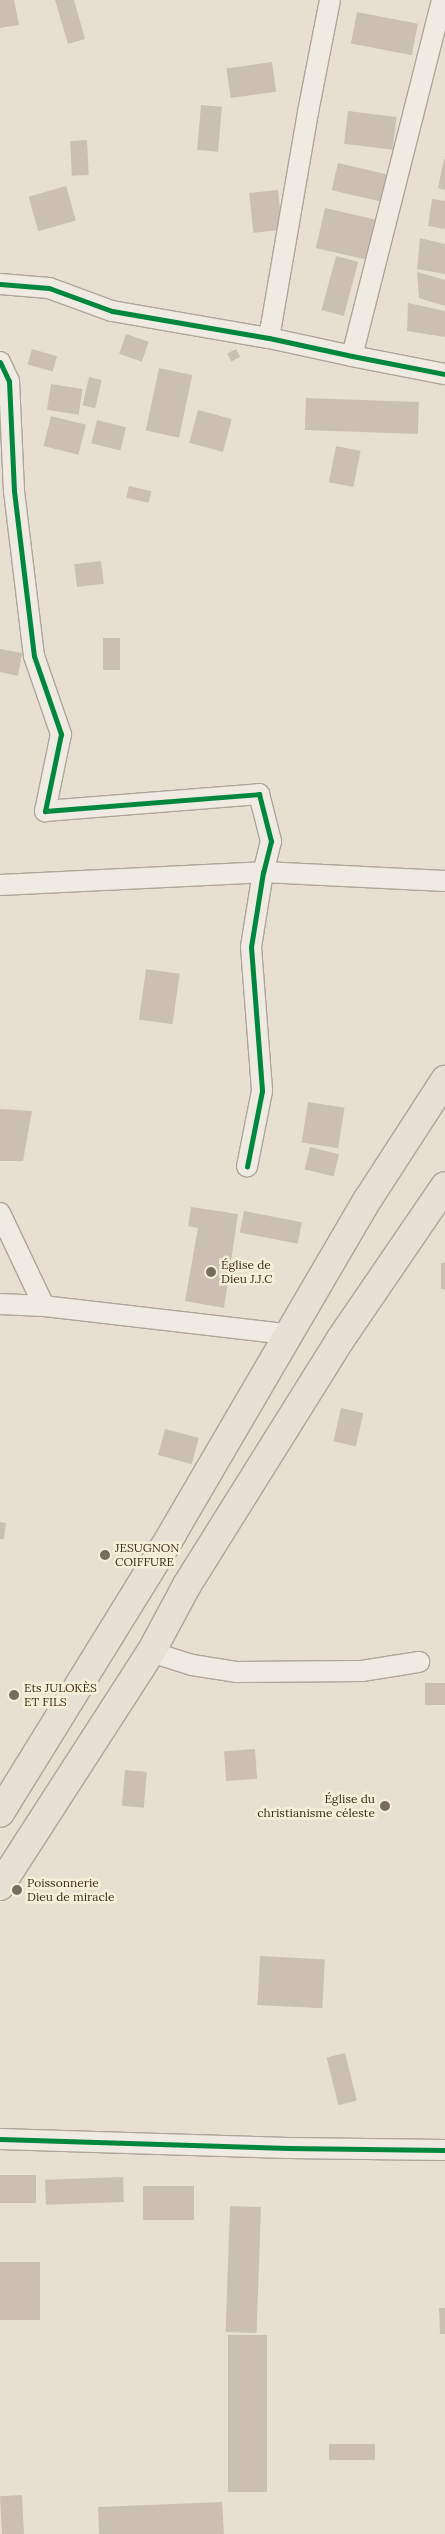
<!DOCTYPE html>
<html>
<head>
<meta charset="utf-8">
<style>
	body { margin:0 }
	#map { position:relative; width:445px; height:2534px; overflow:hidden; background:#e7e0d1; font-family:Lora,serif }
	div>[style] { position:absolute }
	.building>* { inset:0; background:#cbbfb2; transform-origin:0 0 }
	.roads { filter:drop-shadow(1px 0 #ada599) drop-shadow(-1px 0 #ada599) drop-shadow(0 1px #ada599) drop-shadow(0 -1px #ada599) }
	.minor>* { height:20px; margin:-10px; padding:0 10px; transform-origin:10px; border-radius:10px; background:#efebe3 }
	.primary>* { height:28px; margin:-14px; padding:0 14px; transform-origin:14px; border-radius:14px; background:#e6e1d4 }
	.cycleway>* { height:5px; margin:-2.5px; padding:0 2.5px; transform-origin:2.5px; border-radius:2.5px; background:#00873e }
	.dots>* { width:14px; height:14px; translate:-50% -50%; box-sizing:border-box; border:2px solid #f7eed8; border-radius:50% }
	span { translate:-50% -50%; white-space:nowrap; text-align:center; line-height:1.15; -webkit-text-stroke:5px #f7eed8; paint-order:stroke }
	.poi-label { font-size:12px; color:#3d2e20 }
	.left { translate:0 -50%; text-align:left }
	.right { translate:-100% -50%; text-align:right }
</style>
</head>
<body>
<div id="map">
	<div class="building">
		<div style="clip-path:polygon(0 0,14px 0,19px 25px,0 28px)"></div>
		<div style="clip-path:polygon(55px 0,74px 0,85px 39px,68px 44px)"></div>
		<div style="left:357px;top:12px;width:62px;height:32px;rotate:11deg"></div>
		<div style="left:272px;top:62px;width:30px;height:46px;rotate:82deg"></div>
		<div style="left:201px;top:105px;width:21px;height:45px;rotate:5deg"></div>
		<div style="left:348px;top:111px;width:49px;height:33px;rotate:7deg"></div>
		<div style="left:87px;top:140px;width:35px;height:17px;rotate:87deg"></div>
		<div style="clip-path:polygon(444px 159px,445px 159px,445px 190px,438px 188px)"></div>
		<div style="left:338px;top:163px;width:50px;height:28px;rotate:13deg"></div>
		<div style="left:66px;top:186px;width:36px;height:39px;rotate:74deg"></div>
		<div style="left:278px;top:190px;width:40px;height:29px;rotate:84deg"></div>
		<div style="clip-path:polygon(432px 199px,445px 201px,445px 229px,428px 226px)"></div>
		<div style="left:325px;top:208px;width:57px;height:41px;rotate:13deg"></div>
		<div style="clip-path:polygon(420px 238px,445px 244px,445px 274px,417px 269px)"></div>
		<div style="left:336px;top:256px;width:23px;height:56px;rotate:15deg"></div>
		<div style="clip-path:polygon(417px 272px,445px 280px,445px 306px,419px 298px)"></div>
		<div style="clip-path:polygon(408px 303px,445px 311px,445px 337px,407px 331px)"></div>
		<div style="left:126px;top:334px;width:24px;height:21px;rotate:19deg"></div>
		<div style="left:32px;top:349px;width:26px;height:16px;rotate:16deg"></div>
		<div style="left:236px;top:349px;width:9px;height:10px;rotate:63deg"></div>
		<div style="left:159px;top:368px;width:34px;height:64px;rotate:12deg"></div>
		<div style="left:89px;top:377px;width:13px;height:29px;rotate:13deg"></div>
		<div style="left:51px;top:384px;width:32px;height:26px;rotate:9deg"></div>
		<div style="left:306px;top:398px;width:113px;height:32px;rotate:2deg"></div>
		<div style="left:198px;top:410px;width:35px;height:34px;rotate:15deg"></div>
		<div style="left:51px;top:416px;width:36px;height:31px;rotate:14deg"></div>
		<div style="left:97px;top:420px;width:30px;height:24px;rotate:14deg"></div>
		<div style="left:336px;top:446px;width:25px;height:37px;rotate:11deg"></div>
		<div style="left:129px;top:486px;width:23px;height:12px;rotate:13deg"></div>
		<div style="left:101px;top:561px;width:23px;height:27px;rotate:83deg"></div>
		<div style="left:103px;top:638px;width:17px;height:32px"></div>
		<div style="clip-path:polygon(0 649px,22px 653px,18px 676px,0 672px)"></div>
		<div style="left:146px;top:969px;width:34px;height:51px;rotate:8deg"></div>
		<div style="left:308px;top:1102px;width:37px;height:41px;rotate:9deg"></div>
		<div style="clip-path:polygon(0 1109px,32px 1111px,23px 1161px,0 1161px)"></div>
		<div style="left:310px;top:1147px;width:30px;height:23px;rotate:14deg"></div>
		<div style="clip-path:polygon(191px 1207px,238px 1214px,224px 1308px,185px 1301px,198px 1228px,188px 1226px)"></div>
		<div style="left:244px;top:1211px;width:59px;height:22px;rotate:11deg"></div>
		<div style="left:441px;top:1263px;width:4px;height:26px"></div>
		<div style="left:341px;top:1408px;width:23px;height:34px;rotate:13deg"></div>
		<div style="left:165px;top:1429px;width:35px;height:27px;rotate:15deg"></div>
		<div style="clip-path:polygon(0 1522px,6px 1523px,4px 1539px,0 1539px)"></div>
		<div style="left:425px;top:1683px;width:20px;height:22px"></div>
		<div style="left:255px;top:1749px;width:30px;height:31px;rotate:86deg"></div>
		<div style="left:125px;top:1770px;width:22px;height:36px;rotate:5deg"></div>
		<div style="left:260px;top:1956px;width:65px;height:49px;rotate:3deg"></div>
		<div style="left:345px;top:2053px;width:49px;height:19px;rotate:76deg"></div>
		<div style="left:0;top:2175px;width:36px;height:28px"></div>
		<div style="left:123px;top:2177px;width:25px;height:78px;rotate:88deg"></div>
		<div style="left:143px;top:2186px;width:51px;height:34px"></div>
		<div style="left:230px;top:2206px;width:31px;height:126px;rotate:2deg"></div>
		<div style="left:0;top:2262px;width:40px;height:58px"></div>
		<div style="clip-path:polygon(439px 2308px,445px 2308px,445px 2334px,440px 2334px)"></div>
		<div style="left:228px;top:2335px;width:39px;height:157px"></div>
		<div style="left:375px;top:2444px;width:16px;height:46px;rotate:90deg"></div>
		<div style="left:22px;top:2495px;width:39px;height:22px;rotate:87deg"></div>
		<div style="clip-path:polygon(222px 2502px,224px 2534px,99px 2534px,98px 2507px)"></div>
	</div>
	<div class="roads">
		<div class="minor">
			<div style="left:0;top:284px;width:49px;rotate:4.7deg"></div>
			<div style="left:49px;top:288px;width:67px;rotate:20.1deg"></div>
			<div style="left:112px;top:311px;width:159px;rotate:9.8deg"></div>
			<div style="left:269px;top:338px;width:85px;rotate:12.2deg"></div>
			<div style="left:352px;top:356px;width:95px;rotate:11deg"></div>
			<div style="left:269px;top:338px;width:229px;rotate:-80.2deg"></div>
			<div style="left:308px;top:112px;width:114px;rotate:-78.9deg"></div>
			<div style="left:352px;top:356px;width:367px;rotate:-75.8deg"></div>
			<div style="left:0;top:362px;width:21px;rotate:65deg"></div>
			<div style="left:9px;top:381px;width:110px;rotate:87.4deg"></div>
			<div style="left:14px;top:491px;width:166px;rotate:83.1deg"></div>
			<div style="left:34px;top:656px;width:83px;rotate:70.9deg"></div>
			<div style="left:61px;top:734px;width:79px;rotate:101.7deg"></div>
			<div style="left:45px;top:811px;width:215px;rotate:-4.5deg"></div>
			<div style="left:259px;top:794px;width:49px;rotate:75.7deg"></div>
			<div style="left:271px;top:841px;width:32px;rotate:104deg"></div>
			<div style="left:263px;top:872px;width:76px;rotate:99.1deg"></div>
			<div style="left:251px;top:947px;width:144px;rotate:85.6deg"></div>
			<div style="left:262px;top:1091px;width:77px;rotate:101.2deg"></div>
			<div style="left:0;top:885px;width:263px;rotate:-2.8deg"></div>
			<div style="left:263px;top:872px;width:182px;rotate:2.8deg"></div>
			<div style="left:0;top:1213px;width:103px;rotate:64.7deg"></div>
			<div style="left:0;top:1304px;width:44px;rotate:2.6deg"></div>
			<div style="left:44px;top:1306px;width:245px;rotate:6.6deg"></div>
			<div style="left:151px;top:1652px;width:43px;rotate:17.6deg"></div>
			<div style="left:192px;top:1665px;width:46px;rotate:8.8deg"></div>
			<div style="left:237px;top:1672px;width:125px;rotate:-0.5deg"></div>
			<div style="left:362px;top:1671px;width:58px;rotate:-9deg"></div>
			<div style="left:0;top:2139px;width:288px;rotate:1.8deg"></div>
			<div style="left:288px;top:2148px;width:157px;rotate:0.7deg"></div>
		</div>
		<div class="primary">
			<div style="left:0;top:1813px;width:328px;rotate:-58.3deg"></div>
			<div style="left:172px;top:1534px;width:388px;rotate:-59.7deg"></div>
			<div style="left:368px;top:1199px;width:142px;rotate:-57.1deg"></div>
			<div style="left:0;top:1886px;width:278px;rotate:-57.2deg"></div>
			<div style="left:151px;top:1652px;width:76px;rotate:-61.8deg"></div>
			<div style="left:187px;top:1585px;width:289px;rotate:-58deg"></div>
			<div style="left:340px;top:1340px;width:186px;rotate:-55.7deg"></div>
		</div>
	</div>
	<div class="cycleway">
		<div style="left:0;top:284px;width:49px;rotate:4.7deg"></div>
		<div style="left:49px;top:288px;width:67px;rotate:20.1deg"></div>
		<div style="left:112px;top:311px;width:159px;rotate:9.8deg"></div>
		<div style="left:269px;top:338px;width:85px;rotate:12.2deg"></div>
		<div style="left:352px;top:356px;width:95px;rotate:11deg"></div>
		<div style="left:0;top:362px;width:21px;rotate:65deg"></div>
		<div style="left:9px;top:381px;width:110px;rotate:87.4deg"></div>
		<div style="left:14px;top:491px;width:166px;rotate:83.1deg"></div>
		<div style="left:34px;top:656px;width:83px;rotate:70.9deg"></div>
		<div style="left:61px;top:734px;width:79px;rotate:101.7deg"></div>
		<div style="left:45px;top:811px;width:215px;rotate:-4.5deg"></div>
		<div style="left:259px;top:794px;width:49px;rotate:75.7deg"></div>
		<div style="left:271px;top:841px;width:32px;rotate:104deg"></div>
		<div style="left:263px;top:872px;width:76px;rotate:99.1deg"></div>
		<div style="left:251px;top:947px;width:144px;rotate:85.6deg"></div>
		<div style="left:262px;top:1091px;width:77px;rotate:101.2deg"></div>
		<div style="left:0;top:2139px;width:288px;rotate:1.8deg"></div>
		<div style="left:288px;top:2148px;width:157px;rotate:0.7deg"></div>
	</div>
	<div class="dots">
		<div style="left:211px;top:1272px;background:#786c5e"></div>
		<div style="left:105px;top:1555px;background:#786c5e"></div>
		<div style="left:14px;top:1695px;background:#786c5e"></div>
		<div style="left:385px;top:1806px;background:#786c5e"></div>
		<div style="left:17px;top:1890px;background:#786c5e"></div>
	</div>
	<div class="poi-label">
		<span class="left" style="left:221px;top:1272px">Église de<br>Dieu J.J.C</span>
		<span class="left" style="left:115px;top:1555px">JESUGNON<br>COIFFURE</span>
		<span class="left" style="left:24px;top:1695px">Ets JULOKÈS<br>ET FILS</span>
		<span class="right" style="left:375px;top:1806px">Église du<br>christianisme céleste</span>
		<span class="left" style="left:27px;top:1890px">Poissonnerie<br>Dieu de miracle</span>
	</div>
</div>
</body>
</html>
